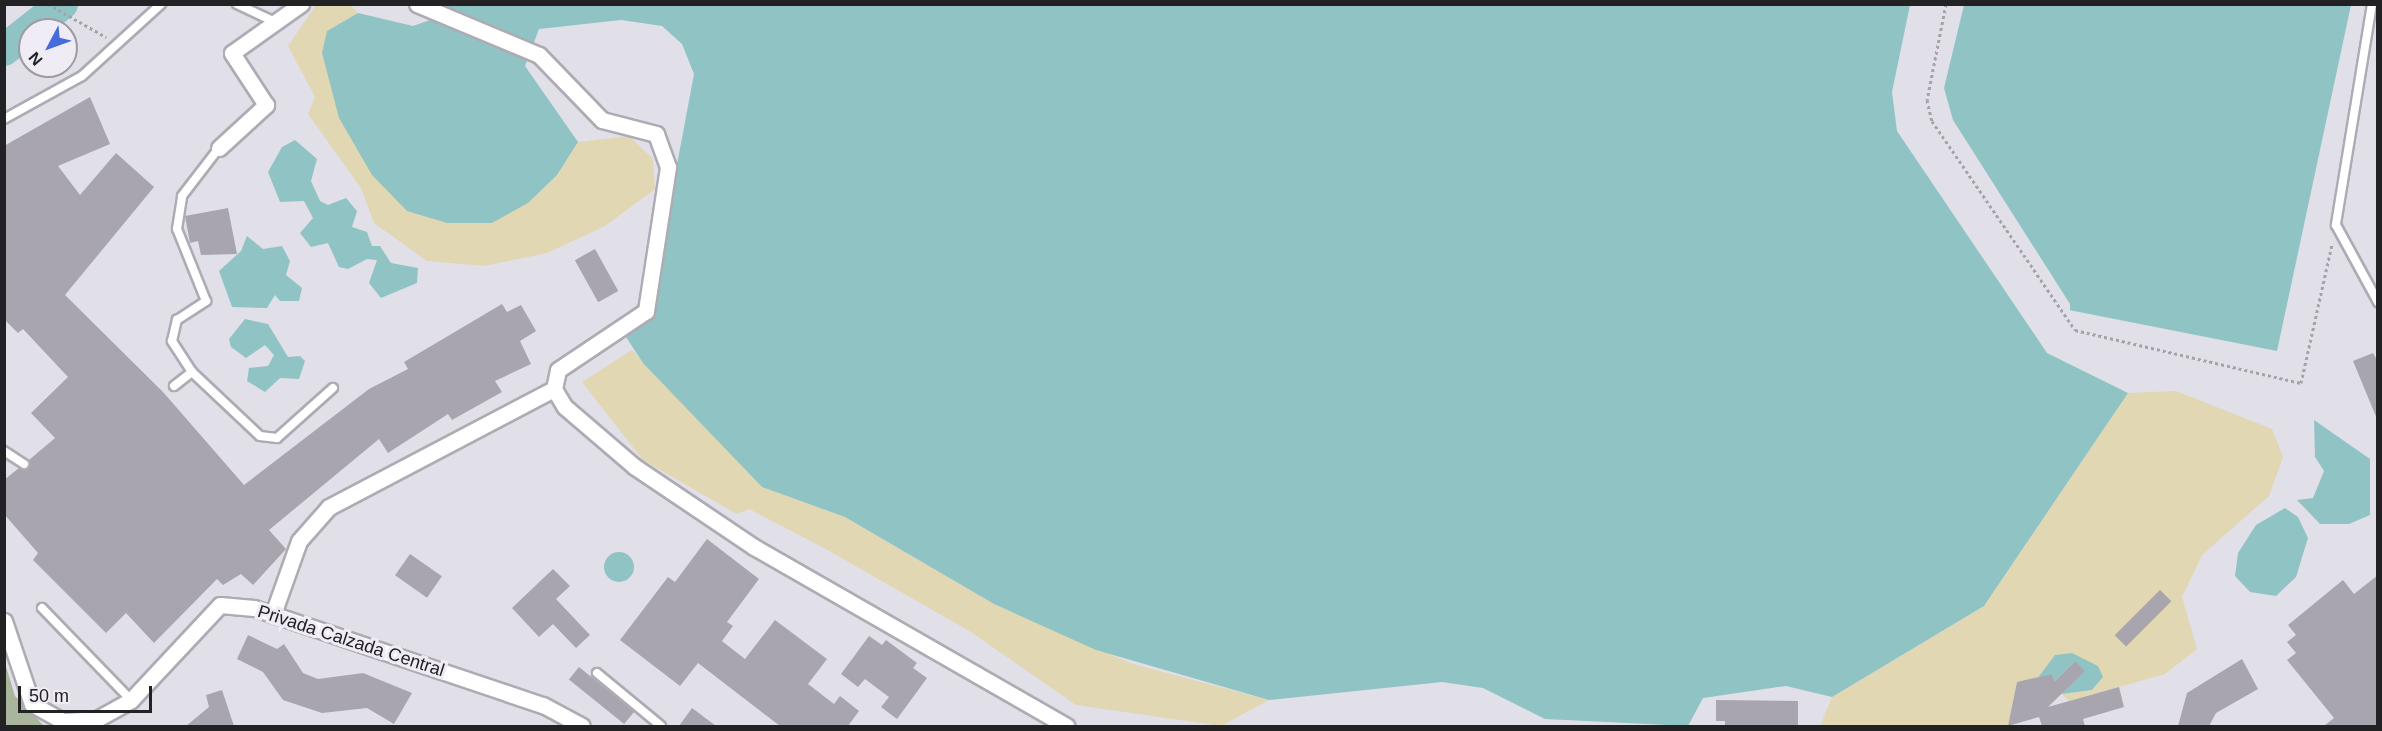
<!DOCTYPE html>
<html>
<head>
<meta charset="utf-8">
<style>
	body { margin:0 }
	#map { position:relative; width:2382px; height:731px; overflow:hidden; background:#e1dfe8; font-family:Helvetica,sans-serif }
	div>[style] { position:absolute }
	.green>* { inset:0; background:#a9b59d }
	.sand>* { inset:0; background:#e1d7b2 }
	.water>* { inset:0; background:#90c4c4 }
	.round { border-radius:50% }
	.pier>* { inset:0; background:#e1dfe8 }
	.river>* { height:32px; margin:-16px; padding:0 16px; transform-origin:16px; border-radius:16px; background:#90c4c4 }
	.building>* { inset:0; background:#a8a5ae; transform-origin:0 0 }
	.path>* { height:3px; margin-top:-1.5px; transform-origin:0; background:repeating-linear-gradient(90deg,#a4a3aa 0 3px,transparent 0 6px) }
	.roads { filter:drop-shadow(2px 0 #aeabb4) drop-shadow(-2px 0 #aeabb4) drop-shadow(0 2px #aeabb4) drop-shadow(0 -2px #aeabb4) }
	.service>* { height:8px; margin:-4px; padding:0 4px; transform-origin:4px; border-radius:4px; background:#fff }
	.minor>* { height:15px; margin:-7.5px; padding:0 7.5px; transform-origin:7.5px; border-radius:7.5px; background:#fff }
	span { translate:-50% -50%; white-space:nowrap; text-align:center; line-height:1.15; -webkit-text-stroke:6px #efecf5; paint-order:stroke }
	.street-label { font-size:18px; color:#222124 }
	.frame { position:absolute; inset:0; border:6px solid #222124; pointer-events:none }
	.north { position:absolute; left:18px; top:18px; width:60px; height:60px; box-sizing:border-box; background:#efecf5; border:2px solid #9d9ba1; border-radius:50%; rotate:229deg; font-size:16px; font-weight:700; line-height:24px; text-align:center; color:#222124 }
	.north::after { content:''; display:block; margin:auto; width:21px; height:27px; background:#476add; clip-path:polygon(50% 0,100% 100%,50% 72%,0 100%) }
	.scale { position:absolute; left:18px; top:686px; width:134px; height:27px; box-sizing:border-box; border:3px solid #222124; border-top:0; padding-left:8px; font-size:18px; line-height:21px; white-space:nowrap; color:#222124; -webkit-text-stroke:4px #efecf5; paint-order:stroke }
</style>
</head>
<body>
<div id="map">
	<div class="green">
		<div style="clip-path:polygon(4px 660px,15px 696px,44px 726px,5px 726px)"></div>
	</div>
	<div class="sand">
		<div style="clip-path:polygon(316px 5px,350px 5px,358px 13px,327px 31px,557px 175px,578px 142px,629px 136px,653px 159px,655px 189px,605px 226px,547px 253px,484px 266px,427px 261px,374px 223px,361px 188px,308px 114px,315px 97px,288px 46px)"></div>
		<div style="clip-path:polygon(632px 350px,762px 487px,845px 517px,994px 604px,1133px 664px,1269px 700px,1221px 726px,1076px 705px,971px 632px,824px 548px,749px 509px,737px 514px,643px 460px,582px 382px)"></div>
		<div style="clip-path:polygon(2176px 391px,2272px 429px,2283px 457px,2269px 496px,2202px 555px,2182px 597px,2197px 649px,2165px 674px,2069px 701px,2062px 694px,2092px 690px,2103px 677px,2072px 653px,2056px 655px,2037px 679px,2017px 682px,2008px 726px,1820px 726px,1832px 697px,1984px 606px,2128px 393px)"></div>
	</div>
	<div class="water">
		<div style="clip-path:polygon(430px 4px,1910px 5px,1892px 92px,1897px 131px,2047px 353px,2128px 393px,1984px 606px,1832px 697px,1786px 686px,1703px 698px,1688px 726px,1545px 719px,1483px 688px,1442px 682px,1269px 700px,1096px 650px,994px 604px,845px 517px,762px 487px,643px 363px,626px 337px,667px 218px,694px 74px,682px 44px,662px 26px,621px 20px,539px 29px,525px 66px,578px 142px,557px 175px,528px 203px,492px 223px,447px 223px,407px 211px,372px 175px,339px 118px,322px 53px,327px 31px,358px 13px,413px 26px,430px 20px)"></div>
		<div style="clip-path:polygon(1959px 5px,2351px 5px,2277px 351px,2069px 310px,1947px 118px,1939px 88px)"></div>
		<div style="clip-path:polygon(295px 140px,317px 159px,311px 181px,320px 201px,328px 205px,346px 198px,357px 211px,352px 227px,367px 232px,372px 246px,380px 246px,391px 263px,418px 268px,417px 283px,381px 298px,369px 283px,377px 260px,367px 259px,348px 269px,339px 267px,328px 243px,311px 247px,300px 233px,313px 218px,304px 201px,280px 202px,268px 172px,282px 147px)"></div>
		<div style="clip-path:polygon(247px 236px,263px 249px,282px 246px,290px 261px,286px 275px,302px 288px,299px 301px,280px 301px,275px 295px,267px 308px,232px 307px,219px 271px,241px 251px)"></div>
		<div style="clip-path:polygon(245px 319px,268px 324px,288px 357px,300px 356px,305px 361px,299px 379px,280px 378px,265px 392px,247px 381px,249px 368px,268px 366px,274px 355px,265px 345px,246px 358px,231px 347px,229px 339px)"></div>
		<div style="clip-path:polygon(2314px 420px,2370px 459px,2370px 515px,2349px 524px,2320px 524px,2297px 500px,2313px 498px,2324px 471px,2315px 457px)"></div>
		<div style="clip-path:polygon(2285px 508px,2298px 517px,2308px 538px,2296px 577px,2276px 596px,2250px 592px,2235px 576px,2238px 553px,2256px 525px)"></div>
		<div class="round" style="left:604px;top:552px;width:30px;height:30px"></div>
		<div style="clip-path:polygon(2072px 653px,2098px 666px,2103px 677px,2092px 690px,2062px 694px,2075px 661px,2055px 681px,2052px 674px,2037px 679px,2055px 655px)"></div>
	</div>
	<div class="pier">
		<div style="clip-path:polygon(1956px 4px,1964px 5px,1944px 88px,1953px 120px,2070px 304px,2070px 313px,1944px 119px,1936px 88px)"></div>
	</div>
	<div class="river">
		<div style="left:4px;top:50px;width:74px;rotate:-38.4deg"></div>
	</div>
	<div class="building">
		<div style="clip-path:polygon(90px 97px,110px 144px,58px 166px,80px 195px,116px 153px,154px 187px,65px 295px,163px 392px,244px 485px,369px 389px,408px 369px,404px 362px,502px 304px,507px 312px,521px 305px,536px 331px,520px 341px,531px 364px,495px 381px,502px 392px,452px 420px,448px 414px,388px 453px,379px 439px,269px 530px,286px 549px,253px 585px,241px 574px,223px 585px,217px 579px,154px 643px,126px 613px,106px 633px,33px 560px,38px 553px,4px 514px,4px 480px,19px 468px,27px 469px,29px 460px,55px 438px,31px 413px,68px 377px,23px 329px,18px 333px,4px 319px,4px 146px)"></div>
		<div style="clip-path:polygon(228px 208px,237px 254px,201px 255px,198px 241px,190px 243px,185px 216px)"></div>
		<div style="left:595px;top:249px;width:48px;height:23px;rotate:61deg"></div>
		<div style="clip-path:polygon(2373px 353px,2378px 362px,2377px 419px,2353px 361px)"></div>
		<div style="clip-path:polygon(707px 539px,759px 579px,727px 622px,733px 626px,722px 641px,745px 659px,775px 620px,827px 659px,808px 684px,834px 704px,840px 696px,859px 711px,848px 726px,780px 726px,698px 663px,680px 686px,620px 640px,668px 577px,675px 582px)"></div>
		<div style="left:410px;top:554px;width:39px;height:26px;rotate:35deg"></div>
		<div style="clip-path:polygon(553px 569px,570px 586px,556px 599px,590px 635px,576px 648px,553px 624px,539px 637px,512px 608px)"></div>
		<div style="clip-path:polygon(2378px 575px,2378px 726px,2324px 726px,2334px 718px,2287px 660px,2296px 653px,2287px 642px,2296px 635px,2288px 625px,2343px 580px,2354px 594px)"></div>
		<div style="left:2160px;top:590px;width:16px;height:64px;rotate:45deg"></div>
		<div style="clip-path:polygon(248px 635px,277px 649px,284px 644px,303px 673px,318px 679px,363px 673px,412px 693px,394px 724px,367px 708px,322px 713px,283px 700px,263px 672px,237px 659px)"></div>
		<div style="clip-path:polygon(869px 636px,882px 645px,886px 640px,917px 663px,913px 668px,927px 678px,897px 719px,881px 707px,889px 697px,865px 679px,858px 687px,841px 674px)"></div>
		<div style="clip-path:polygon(2242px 659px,2258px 689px,2216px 713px,2209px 726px,2178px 726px,2187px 693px)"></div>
		<div style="clip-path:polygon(2075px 661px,2085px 671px,2048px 707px,2119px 687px,2124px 707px,2083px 719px,2085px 726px,2042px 726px,2039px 717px,2008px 726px,2017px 682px,2052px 674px,2055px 681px)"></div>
		<div style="left:579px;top:667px;width:71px;height:16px;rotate:39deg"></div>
		<div style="clip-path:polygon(222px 690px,234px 726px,186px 726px,209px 707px,206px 695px)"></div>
		<div style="clip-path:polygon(1716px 700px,1798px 701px,1798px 726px,1725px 726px,1725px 721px,1716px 721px)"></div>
		<div style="clip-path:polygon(692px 708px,716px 726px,679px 726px)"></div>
	</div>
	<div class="path">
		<div style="left:48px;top:4px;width:67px;rotate:29.6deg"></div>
		<div style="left:1946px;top:4px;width:98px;rotate:101.2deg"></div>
		<div style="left:1927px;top:100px;width:22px;rotate:77deg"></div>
		<div style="left:1932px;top:121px;width:253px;rotate:55.6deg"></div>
		<div style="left:2075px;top:330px;width:232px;rotate:13.2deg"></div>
		<div style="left:2301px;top:383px;width:142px;rotate:-77.4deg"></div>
	</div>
	<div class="roads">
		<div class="service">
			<div style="left:237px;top:4px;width:42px;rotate:25.3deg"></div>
			<div style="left:2372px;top:4px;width:224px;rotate:99.3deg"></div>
			<div style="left:2336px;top:225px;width:88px;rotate:61.4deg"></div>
			<div style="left:4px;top:119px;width:89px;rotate:-28.9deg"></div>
			<div style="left:82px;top:76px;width:107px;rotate:-42.3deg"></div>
			<div style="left:192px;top:372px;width:37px;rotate:-123deg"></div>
			<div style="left:172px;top:341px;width:22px;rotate:-77deg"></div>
			<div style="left:177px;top:320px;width:35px;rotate:-33deg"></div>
			<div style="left:206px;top:301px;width:78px;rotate:-111.9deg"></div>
			<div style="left:177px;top:229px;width:33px;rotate:-81deg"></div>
			<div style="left:182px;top:196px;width:61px;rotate:-52.4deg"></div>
			<div style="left:174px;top:386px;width:23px;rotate:-38deg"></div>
			<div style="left:192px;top:372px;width:93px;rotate:43.3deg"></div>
			<div style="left:260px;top:436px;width:17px;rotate:7deg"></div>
			<div style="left:277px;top:438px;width:75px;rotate:-41.8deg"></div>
			<div style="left:4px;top:451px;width:24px;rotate:33deg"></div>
			<div style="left:42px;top:608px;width:128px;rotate:45.9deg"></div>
			<div style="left:597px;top:673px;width:83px;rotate:39.6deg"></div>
		</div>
		<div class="minor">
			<div style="left:417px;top:4px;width:132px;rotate:22.7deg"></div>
			<div style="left:539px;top:55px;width:91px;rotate:45.9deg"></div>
			<div style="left:602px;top:120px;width:56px;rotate:14.5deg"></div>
			<div style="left:656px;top:134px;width:35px;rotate:70deg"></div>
			<div style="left:668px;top:167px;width:146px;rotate:98.7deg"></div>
			<div style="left:646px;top:311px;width:106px;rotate:146.2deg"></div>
			<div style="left:558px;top:370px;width:19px;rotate:102deg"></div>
			<div style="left:554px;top:389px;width:21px;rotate:59deg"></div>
			<div style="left:565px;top:407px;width:92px;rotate:40.6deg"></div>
			<div style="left:635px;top:467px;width:143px;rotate:33.9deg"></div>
			<div style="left:754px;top:547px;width:360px;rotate:29.8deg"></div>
			<div style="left:219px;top:148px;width:64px;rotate:-42.5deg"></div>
			<div style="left:266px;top:105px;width:62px;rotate:-123.2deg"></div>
			<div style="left:232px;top:53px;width:85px;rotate:-35.4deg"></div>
			<div style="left:273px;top:614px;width:77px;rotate:-70.4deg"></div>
			<div style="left:299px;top:541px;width:45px;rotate:-48.6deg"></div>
			<div style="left:329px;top:507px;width:254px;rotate:-27.7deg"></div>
			<div style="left:4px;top:621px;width:88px;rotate:71.4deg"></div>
			<div style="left:32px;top:704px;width:35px;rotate:29deg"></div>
			<div style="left:63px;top:721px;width:34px;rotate:-3deg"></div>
			<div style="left:97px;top:719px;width:39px;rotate:-29deg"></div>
			<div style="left:131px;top:700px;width:130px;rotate:-46.9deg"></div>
			<div style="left:220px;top:605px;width:34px;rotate:5deg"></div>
			<div style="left:254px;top:608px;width:305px;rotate:18.6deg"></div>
			<div style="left:543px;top:705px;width:44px;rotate:28.3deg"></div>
		</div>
	</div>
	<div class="street-label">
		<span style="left:351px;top:641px;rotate:18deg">Privada Calzada Central</span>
	</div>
	<div class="frame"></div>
	<div class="north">N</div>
	<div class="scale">50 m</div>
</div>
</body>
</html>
